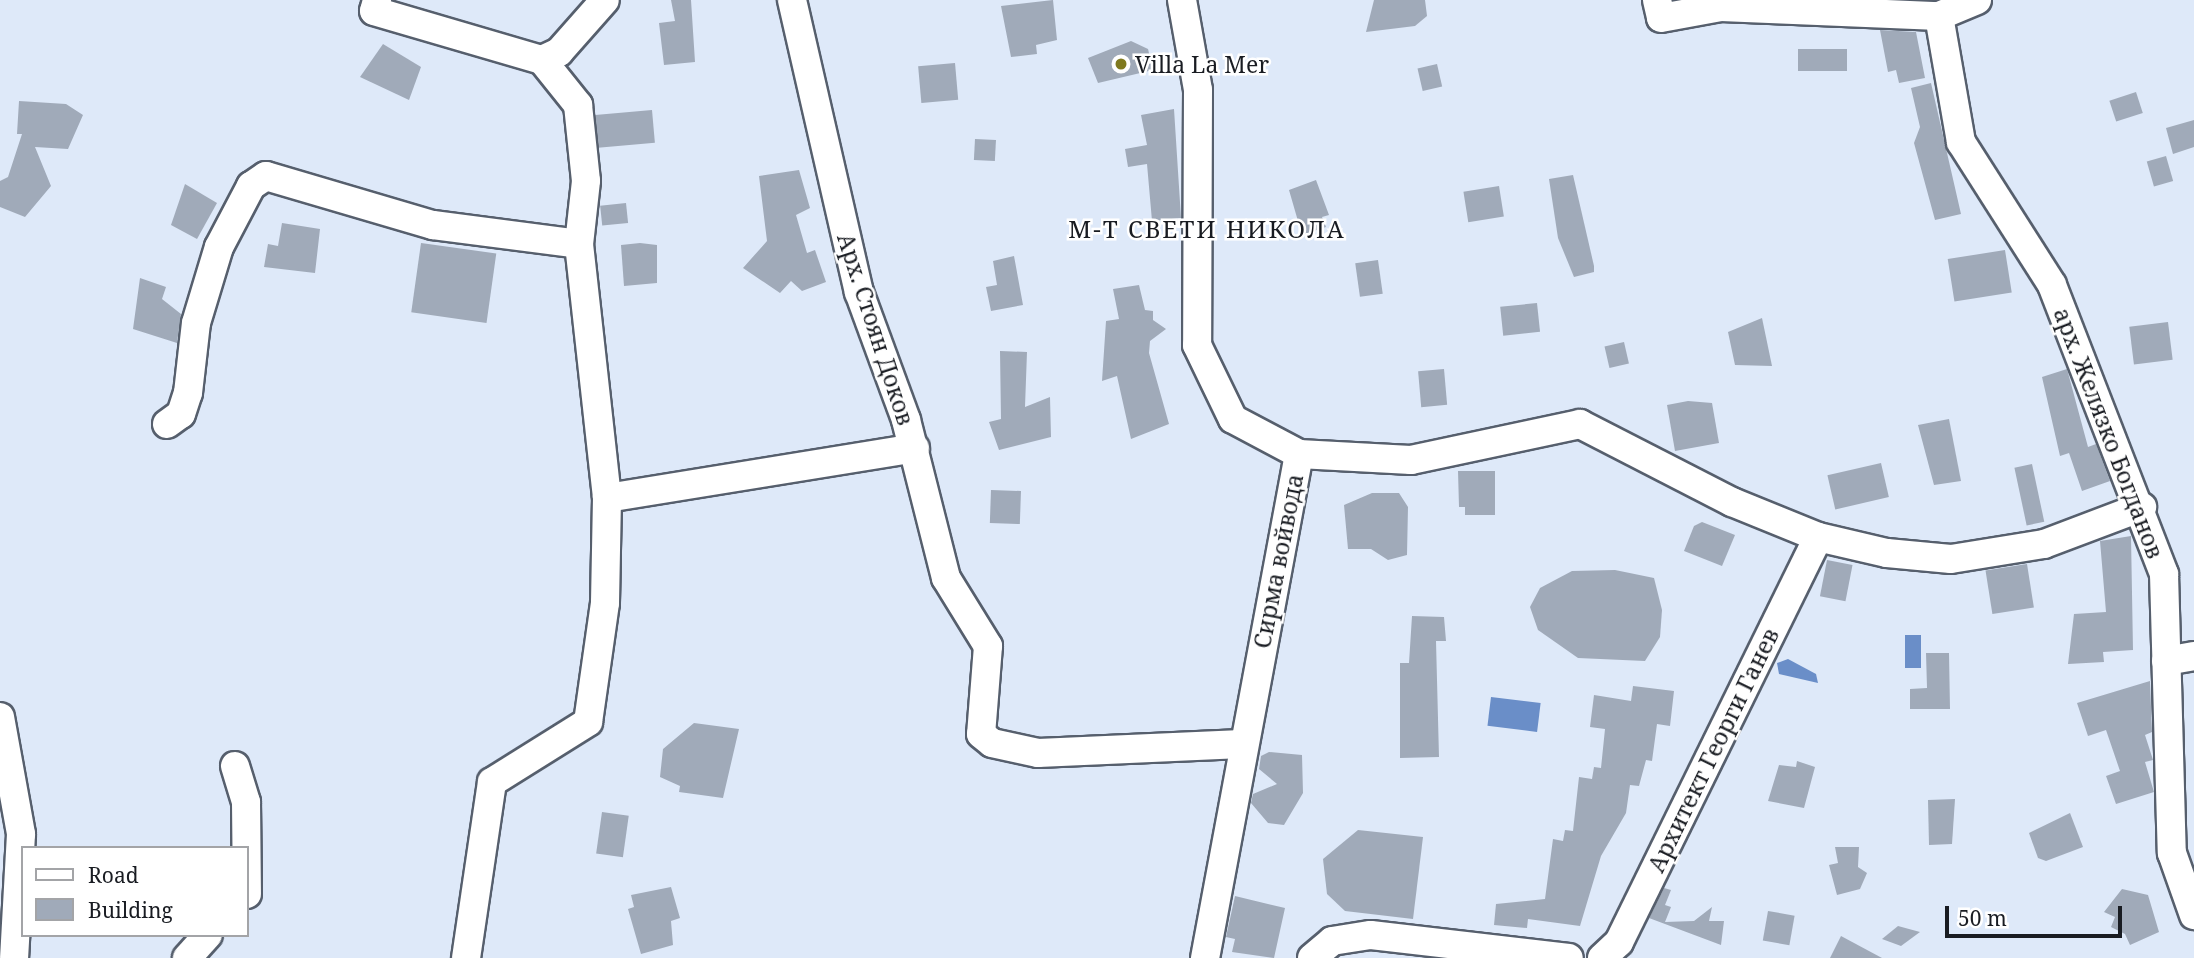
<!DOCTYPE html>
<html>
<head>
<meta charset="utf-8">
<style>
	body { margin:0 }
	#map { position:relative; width:2194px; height:958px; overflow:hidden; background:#dee9f9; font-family:"Noto Serif",serif }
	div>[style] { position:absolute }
	.water>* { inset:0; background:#6a8ec8; transform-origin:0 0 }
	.building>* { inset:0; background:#a0aab9; transform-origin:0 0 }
	.roads { filter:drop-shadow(2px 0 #565f6d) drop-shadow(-2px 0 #565f6d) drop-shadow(0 2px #565f6d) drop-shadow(0 -2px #565f6d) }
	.minor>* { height:28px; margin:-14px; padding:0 14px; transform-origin:14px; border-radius:14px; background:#fff }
	.dots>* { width:19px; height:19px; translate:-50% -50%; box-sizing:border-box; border:4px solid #fff; border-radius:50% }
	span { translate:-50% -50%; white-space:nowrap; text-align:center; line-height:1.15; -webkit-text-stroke:5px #fff; paint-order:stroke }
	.poi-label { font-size:23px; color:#191c22 }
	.left { translate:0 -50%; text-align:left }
	.street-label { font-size:23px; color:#191c22 }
	.neighbourhood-label { font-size:24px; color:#191c22; letter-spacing:2px }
	.legend { position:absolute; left:21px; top:846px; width:228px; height:91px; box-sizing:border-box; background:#fff; border:2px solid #a3a4a7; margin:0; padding:9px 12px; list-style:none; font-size:21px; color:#191c22 }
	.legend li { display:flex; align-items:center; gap:14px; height:35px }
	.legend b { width:35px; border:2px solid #a3a4a7 }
	.scale { position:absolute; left:1945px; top:906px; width:177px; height:32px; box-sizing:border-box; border:4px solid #191c22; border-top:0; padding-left:9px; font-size:21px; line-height:24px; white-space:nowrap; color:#191c22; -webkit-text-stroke:5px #fff; paint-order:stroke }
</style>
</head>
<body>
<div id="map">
	<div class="water">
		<div style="left:1905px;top:635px;width:16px;height:33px"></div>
		<div style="clip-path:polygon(1788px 659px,1816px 674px,1818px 683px,1779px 674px,1777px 663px)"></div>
		<div style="left:1491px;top:697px;width:50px;height:29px;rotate:7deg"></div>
	</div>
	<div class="building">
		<div style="clip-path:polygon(671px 0,691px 0,695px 62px,664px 65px,659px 23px,675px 21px)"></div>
		<div style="clip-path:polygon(1053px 0,1057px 40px,1036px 45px,1037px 54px,1011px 57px,1001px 6px)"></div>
		<div style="clip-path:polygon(1374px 0,1425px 0,1427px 16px,1415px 26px,1366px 32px)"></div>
		<div style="clip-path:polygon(1880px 30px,1916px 32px,1925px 78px,1899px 83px,1896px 70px,1888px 72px)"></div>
		<div style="clip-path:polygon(1131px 41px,1148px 49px,1153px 70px,1098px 83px,1088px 58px)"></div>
		<div style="clip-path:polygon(383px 44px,421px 67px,409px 100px,360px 77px)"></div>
		<div style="left:1847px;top:49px;width:22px;height:49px;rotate:90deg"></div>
		<div style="left:955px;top:63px;width:37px;height:37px;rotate:85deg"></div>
		<div style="left:1437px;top:64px;width:23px;height:20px;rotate:77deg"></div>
		<div style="clip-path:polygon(1931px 83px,1961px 214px,1935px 220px,1914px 143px,1920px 127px,1911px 88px)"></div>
		<div style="left:2136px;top:92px;width:22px;height:28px;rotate:72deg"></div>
		<div style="clip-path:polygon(19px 101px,66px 104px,83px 115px,68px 149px,35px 147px,51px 186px,25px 217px,0 207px,0 181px,8px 177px,22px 134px,17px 134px)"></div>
		<div style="clip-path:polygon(1174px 109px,1181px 218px,1152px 221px,1147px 164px,1128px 167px,1125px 149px,1147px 145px,1141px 115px)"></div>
		<div style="left:652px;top:110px;width:33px;height:57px;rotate:85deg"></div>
		<div style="clip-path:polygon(2194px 120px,2194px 147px,2173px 154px,2166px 128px)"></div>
		<div style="left:975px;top:139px;width:21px;height:21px;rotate:3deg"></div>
		<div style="left:2166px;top:156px;width:26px;height:20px;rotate:74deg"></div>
		<div style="clip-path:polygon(799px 170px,810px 208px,796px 215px,807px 253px,815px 250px,826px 282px,802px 291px,791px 281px,780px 293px,743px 268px,767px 241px,759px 176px)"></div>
		<div style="clip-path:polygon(1573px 175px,1594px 266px,1594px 272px,1574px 277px,1558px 238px,1549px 179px)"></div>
		<div style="clip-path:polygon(1316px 180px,1329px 215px,1322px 217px,1326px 227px,1302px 235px,1289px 190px)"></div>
		<div style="clip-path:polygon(185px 184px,217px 203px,197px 239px,171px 225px)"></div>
		<div style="left:1499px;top:186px;width:31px;height:36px;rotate:81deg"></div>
		<div style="left:626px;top:203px;width:20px;height:26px;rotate:84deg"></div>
		<div style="clip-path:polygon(282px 223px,320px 229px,315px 273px,264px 267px,268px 244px,278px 246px)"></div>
		<div style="left:421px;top:243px;width:76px;height:70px;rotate:8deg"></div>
		<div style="clip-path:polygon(640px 243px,657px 245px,657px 283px,624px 286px,621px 245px)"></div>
		<div style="left:2005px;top:250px;width:43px;height:58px;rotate:81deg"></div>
		<div style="clip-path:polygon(1014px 256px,1023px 305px,991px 311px,986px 287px,997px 285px,993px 261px)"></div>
		<div style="left:1378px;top:260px;width:34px;height:23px;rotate:82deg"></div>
		<div style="clip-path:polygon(140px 278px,166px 287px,162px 299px,181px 314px,177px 343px,133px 329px)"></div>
		<div style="clip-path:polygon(1139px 285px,1145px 310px,1153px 311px,1153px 320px,1166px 329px,1150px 341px,1149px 353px,1169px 424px,1131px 439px,1117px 376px,1102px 381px,1106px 321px,1119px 319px,1113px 289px)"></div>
		<div style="left:1537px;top:303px;width:29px;height:37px;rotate:84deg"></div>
		<div style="clip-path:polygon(1762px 318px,1772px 366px,1735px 365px,1728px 332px)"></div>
		<div style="left:2168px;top:322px;width:38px;height:39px;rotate:83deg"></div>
		<div style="left:1624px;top:342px;width:22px;height:20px;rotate:77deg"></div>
		<div style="clip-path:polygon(1000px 351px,1027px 352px,1025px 407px,1050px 397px,1051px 437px,999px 450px,989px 422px,1001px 419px)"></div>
		<div style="left:1444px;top:369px;width:36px;height:26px;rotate:85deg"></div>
		<div style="clip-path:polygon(2067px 369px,2088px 447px,2096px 444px,2110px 481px,2082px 491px,2069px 453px,2060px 456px,2042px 377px)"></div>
		<div style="clip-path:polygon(1688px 401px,1712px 403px,1719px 443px,1675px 451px,1667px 405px)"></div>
		<div style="clip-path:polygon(1949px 419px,1961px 481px,1934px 485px,1918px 425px)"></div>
		<div style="left:1881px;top:463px;width:35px;height:55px;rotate:77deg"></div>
		<div style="left:2032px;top:464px;width:59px;height:18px;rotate:78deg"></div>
		<div style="clip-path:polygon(1458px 471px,1495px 471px,1495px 515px,1465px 515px,1465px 507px,1459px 507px)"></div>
		<div style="left:991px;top:490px;width:30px;height:33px;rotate:2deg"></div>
		<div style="clip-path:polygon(1372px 493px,1399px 493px,1408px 507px,1407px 555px,1388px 560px,1371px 549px,1348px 549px,1344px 505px)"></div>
		<div style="clip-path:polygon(1702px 522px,1735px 535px,1722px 566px,1684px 551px,1694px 526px)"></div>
		<div style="clip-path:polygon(2131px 536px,2133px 650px,2103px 652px,2104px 662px,2068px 664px,2074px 614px,2106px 612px,2100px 541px)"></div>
		<div style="left:1827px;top:560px;width:26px;height:37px;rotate:11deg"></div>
		<div style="left:2027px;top:564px;width:44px;height:42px;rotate:81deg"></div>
		<div style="clip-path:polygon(1615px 570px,1654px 578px,1662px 610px,1660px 637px,1645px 661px,1578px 658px,1538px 630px,1530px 607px,1540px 588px,1572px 571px)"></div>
		<div style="clip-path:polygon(1412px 616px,1444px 617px,1446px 641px,1436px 641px,1439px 757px,1400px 758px,1400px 663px,1409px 663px)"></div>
		<div style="clip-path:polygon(1926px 653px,1949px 653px,1950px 709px,1910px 709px,1910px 689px,1927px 688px)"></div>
		<div style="clip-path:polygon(2150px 681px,2152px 732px,2145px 735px,2153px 760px,2145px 762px,2154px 792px,2116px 804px,2106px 776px,2120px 771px,2106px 730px,2088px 736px,2077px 703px)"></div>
		<div style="clip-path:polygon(1633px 686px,1674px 691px,1670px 726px,1657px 724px,1652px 761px,1646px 760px,1639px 786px,1630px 785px,1626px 813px,1601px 856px,1580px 926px,1528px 919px,1527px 928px,1494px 925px,1496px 904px,1545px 899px,1553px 839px,1563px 841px,1565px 830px,1573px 831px,1579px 777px,1592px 779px,1594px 767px,1601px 768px,1605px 729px,1590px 727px,1594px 695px,1631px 701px)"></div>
		<div style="clip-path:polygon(694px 723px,739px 729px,723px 798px,679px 792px,680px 786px,660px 777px,663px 749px)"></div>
		<div style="clip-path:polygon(1269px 752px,1302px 755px,1303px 793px,1284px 825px,1268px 823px,1251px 803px,1253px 794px,1277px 784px,1259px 769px,1261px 756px)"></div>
		<div style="clip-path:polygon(1797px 761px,1815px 767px,1804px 808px,1768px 801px,1779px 765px,1796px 767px)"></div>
		<div style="clip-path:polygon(1955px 799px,1952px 844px,1929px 845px,1928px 800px)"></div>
		<div style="left:602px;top:812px;width:27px;height:42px;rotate:8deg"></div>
		<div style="clip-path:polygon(2070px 813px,2083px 847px,2046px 861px,2038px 858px,2029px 833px)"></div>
		<div style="clip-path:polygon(1358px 830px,1423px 837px,1413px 919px,1345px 911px,1327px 894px,1323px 859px)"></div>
		<div style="clip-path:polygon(1835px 847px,1859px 847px,1858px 867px,1867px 873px,1860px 889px,1837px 895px,1829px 865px,1838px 863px)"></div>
		<div style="clip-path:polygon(671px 887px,680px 918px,671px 921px,673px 945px,641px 954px,628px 909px,634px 907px,631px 895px)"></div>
		<div style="clip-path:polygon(1664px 888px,1671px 890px,1665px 905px,1671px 907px,1665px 922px,1694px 921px,1712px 907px,1709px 921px,1724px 921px,1721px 945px,1649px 918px)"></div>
		<div style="clip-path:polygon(2122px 889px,2148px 895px,2159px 932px,2130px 945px,2125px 934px,2111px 927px,2115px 917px,2104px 912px)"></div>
		<div style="clip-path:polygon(1235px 896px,1285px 908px,1274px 958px,1232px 952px,1235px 939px,1226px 937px)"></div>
		<div style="left:1768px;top:911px;width:27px;height:30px;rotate:10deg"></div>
		<div style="clip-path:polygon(1898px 926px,1920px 932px,1901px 946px,1882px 939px)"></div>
		<div style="clip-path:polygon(1841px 936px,1882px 958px,1830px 958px)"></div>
	</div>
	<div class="roads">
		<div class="minor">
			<div style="left:377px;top:0;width:11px;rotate:105deg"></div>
			<div style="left:374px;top:11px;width:175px;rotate:16.3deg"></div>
			<div style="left:542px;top:60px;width:19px;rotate:-25deg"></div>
			<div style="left:559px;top:52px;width:69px;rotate:-48.5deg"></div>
			<div style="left:792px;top:0;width:300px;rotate:77.1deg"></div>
			<div style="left:859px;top:292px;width:136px;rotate:69.8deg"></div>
			<div style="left:906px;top:420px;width:163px;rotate:75.8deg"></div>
			<div style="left:946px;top:578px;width:80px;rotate:58.3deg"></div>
			<div style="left:988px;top:646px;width:88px;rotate:94.5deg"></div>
			<div style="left:981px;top:734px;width:14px;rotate:39deg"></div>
			<div style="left:992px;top:743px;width:47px;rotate:12.3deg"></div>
			<div style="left:1038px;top:753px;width:204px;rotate:-2.5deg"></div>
			<div style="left:1182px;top:0;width:91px;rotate:79.9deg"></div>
			<div style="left:1198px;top:90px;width:255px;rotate:90.2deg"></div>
			<div style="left:1197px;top:345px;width:82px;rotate:64.1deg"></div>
			<div style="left:1233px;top:419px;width:75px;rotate:27.9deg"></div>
			<div style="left:1299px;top:454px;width:513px;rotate:100.56deg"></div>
			<div style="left:1657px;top:0;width:18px;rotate:77deg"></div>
			<div style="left:1661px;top:18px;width:61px;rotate:-10.4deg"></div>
			<div style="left:1721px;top:7px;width:218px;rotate:2.4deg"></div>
			<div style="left:1977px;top:0;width:41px;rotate:157.2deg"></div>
			<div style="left:1939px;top:16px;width:128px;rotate:80.1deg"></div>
			<div style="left:1961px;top:142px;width:169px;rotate:57.5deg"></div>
			<div style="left:2052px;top:285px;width:310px;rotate:68.8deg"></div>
			<div style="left:2164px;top:574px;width:279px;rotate:88.4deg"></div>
			<div style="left:2172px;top:853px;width:66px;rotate:70.5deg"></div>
			<div style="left:542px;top:60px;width:58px;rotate:51.3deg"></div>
			<div style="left:578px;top:105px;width:76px;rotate:84deg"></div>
			<div style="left:586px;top:181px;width:63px;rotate:96.3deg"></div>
			<div style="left:167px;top:424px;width:17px;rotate:-36deg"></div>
			<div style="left:181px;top:414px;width:22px;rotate:-72deg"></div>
			<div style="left:188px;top:393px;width:70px;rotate:-83.5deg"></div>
			<div style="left:196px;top:323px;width:79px;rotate:-73.2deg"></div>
			<div style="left:219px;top:247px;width:69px;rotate:-62.3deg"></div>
			<div style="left:251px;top:186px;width:18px;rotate:-34deg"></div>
			<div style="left:266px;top:176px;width:174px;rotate:16.4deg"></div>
			<div style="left:433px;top:225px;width:147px;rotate:7.4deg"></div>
			<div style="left:579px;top:244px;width:256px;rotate:83.7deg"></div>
			<div style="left:607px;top:498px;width:105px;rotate:91.1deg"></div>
			<div style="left:605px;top:603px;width:120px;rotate:98.1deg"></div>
			<div style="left:588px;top:722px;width:113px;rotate:148deg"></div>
			<div style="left:492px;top:782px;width:178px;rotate:98.4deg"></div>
			<div style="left:1299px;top:454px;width:112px;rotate:3.1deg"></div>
			<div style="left:1411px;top:460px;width:173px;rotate:-12deg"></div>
			<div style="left:1580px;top:424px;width:171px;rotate:27.2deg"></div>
			<div style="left:1732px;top:502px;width:93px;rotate:22.1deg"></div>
			<div style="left:1818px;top:537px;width:71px;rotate:13.1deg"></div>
			<div style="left:1887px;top:553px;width:64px;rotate:5.4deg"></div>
			<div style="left:1951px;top:559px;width:94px;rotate:-9.2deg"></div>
			<div style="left:2044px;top:544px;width:105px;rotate:-20.7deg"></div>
			<div style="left:607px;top:498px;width:312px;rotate:-9.2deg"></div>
			<div style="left:2166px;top:661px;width:28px;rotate:-10deg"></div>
			<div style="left:0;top:717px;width:119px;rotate:79.8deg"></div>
			<div style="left:21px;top:834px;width:124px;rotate:93.2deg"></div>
			<div style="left:235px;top:766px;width:38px;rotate:73deg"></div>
			<div style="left:246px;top:802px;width:92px;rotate:89.4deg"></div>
			<div style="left:187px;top:958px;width:31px;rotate:-48deg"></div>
			<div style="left:1312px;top:958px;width:26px;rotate:-40deg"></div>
			<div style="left:1332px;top:941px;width:39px;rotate:-9deg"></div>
			<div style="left:1371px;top:935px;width:199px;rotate:6.6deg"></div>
			<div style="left:1602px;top:958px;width:23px;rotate:-43deg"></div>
			<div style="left:1619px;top:942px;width:451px;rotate:-63.8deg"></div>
		</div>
	</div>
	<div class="dots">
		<div style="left:1121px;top:64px;background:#7f791e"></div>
	</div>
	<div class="poi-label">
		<span class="left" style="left:1135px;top:64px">Villa La Mer</span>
	</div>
	<div class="street-label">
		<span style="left:876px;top:329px;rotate:72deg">Арх. Стоян Доков</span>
		<span style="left:2109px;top:433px;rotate:69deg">арх. Желязко Богданов</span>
		<span style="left:1278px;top:561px;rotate:-79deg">Сирма войвода</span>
		<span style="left:1713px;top:750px;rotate:-64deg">Архитект Георги Ганев</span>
	</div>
	<div class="neighbourhood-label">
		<span style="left:1207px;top:229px">М-Т СВЕТИ НИКОЛА</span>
	</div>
	<ul class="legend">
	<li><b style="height:9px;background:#fff"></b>Road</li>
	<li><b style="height:19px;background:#a0aab9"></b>Building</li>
	</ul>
	<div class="scale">50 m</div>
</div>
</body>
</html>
